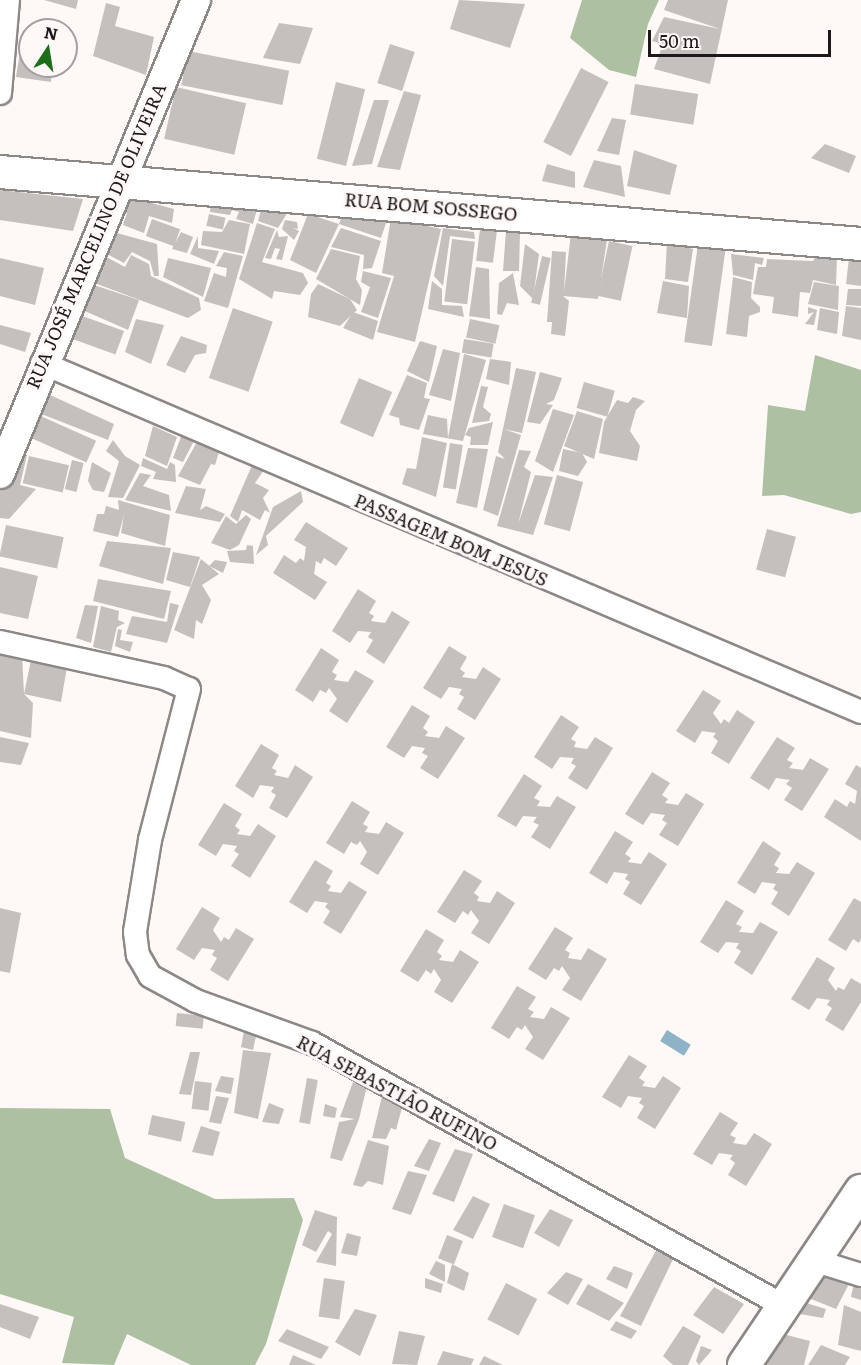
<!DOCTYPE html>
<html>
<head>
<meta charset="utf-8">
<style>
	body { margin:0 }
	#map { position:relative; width:861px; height:1365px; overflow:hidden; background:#fef9f7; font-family:Literata,serif }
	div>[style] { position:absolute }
	.forest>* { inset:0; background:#adc1a2 }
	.water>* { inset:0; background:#8eb3c6; transform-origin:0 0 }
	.building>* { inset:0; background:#c4c0bd; transform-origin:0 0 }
	.roads { filter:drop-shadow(2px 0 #8c8886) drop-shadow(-2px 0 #8c8886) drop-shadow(0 2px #8c8886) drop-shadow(0 -2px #8c8886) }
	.minor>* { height:22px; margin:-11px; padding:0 11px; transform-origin:11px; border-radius:11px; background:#fff }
	.tertiary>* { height:28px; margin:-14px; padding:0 14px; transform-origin:14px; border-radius:14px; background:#fff }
	.secondary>* { height:32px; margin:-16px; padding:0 16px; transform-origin:16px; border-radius:16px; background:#fff }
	span { translate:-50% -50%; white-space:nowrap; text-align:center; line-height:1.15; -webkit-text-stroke:6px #fef9f7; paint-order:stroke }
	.street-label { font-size:18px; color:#1b1919 }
	.north { position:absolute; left:18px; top:18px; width:60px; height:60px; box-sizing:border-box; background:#fef9f7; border:2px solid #a39f9e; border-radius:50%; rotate:12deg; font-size:16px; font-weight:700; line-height:24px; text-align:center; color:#1b1919 }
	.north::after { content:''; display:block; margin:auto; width:21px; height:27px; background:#1a6f18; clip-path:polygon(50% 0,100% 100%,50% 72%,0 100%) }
	.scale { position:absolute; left:648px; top:30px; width:183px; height:27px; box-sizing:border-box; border:3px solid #1b1919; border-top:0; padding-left:8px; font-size:18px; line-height:21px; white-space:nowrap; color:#1b1919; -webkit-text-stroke:4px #fef9f7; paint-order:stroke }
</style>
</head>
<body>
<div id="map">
	<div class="forest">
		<div style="clip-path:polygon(582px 0,659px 0,648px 24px,636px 77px,609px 70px,570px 38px)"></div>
		<div style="clip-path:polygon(815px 355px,861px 370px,861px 512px,851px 514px,784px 495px,762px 496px,768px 405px,805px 411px)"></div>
		<div style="clip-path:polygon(0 1108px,110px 1109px,125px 1158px,215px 1199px,294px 1198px,303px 1220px,266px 1344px,255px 1365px,191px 1365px,127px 1334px,114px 1365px,62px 1363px,74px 1317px,0 1294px)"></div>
	</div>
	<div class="water">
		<div style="left:667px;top:1030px;width:28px;height:13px;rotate:32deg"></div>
	</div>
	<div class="building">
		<div style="clip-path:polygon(44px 0,78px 0,76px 9px)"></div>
		<div style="clip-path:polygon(459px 0,525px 4px,510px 48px,450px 29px)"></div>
		<div style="clip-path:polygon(668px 0,728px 0,710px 84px,654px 69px,663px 44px,652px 41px,664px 17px,720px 29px,664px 10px)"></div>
		<div style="clip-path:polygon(106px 3px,120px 7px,115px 26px,154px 37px,146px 75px,93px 56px)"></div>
		<div style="clip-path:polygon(279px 23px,313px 28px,300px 64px,263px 58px)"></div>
		<div style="clip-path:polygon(23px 33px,30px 34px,30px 66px,52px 66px,51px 82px,16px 77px)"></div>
		<div style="left:390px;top:44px;width:26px;height:41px;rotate:18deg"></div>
		<div style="left:188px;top:51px;width:103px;height:35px;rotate:11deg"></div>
		<div style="left:581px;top:68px;width:31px;height:83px;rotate:27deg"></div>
		<div style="left:336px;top:82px;width:30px;height:79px;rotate:14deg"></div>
		<div style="left:635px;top:84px;width:64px;height:31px;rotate:9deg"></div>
		<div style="left:176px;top:87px;width:72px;height:53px;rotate:13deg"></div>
		<div style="clip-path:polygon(404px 91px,421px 95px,400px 170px,377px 167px)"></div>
		<div style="clip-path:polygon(374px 100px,389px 100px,372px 164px,352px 166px)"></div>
		<div style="clip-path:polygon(612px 118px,626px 120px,619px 155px,597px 151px)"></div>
		<div style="clip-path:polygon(825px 144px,856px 156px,849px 173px,811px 158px)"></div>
		<div style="clip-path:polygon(634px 150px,677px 165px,670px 195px,627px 186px)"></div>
		<div style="clip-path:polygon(594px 160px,621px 166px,625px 197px,583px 187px)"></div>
		<div style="clip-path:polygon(547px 164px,575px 172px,575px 188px,542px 181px)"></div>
		<div style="clip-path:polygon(0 190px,83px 199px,73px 231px,0 220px)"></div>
		<div style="clip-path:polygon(212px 194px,260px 198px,253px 224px,236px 219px,239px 212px,232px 210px,230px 215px,210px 212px)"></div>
		<div style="clip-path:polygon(122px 195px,174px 209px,172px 223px,149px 216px,144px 233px,123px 225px,127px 213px,119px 211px)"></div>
		<div style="clip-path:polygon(264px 199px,284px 205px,286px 215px,278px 228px,258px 221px)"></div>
		<div style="clip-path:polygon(345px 209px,388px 217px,381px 238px,339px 224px)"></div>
		<div style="left:209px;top:214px;width:17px;height:12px;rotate:13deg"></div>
		<div style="clip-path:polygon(308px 214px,339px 224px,316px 273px,290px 260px)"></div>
		<div style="clip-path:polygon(391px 218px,441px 229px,415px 342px,377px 332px,394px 276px,382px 273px)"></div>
		<div style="left:152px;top:219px;width:30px;height:18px;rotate:20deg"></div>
		<div style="clip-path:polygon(229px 220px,250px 224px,244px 254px,201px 245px,203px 231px,222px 232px)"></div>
		<div style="clip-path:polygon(285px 220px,297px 222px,298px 229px,293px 228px,299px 231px,294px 240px,282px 229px)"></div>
		<div style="clip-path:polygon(257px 223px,275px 229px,262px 262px,303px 273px,308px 283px,300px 295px,274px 291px,272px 299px,239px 279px)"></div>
		<div style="clip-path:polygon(341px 228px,381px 241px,372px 268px,363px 269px,364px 255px,331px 247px)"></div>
		<div style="clip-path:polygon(443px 228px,474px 232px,475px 239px,450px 236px,443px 286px,434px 276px)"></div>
		<div style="left:480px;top:229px;width:17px;height:32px;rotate:7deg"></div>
		<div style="clip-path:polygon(277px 230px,279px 237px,288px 236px,282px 260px,276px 259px,280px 249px,275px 248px,271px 259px,265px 258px)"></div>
		<div style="clip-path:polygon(506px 231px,520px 232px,519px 271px,503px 271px)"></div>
		<div style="clip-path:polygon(181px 232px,193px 237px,187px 253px,172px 249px)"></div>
		<div style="clip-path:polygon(117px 233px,157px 244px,159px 276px,154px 276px,150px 261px,132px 252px,124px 263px,105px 253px)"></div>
		<div style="clip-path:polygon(571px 233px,607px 240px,598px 299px,563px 296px,569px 301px,565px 336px,551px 334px,552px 322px,547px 322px,552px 251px,566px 252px,564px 292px)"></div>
		<div style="clip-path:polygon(198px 236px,198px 248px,219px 251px,214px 264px,190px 254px)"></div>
		<div style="left:452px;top:239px;width:23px;height:63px;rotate:7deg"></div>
		<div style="left:609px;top:241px;width:24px;height:56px;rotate:12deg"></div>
		<div style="clip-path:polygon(667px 242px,693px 249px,688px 282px,665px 279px)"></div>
		<div style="clip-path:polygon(525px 244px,539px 254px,533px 299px,520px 286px)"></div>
		<div style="left:698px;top:244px;width:28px;height:99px;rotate:8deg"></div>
		<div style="clip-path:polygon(331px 249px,360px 256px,356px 279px,362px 290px,360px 305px,316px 279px)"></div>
		<div style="clip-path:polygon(224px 252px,243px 256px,228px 308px,204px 301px,214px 273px,226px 277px,227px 268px,216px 266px)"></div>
		<div style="clip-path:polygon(99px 253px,125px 267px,131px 255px,149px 264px,151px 276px,199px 298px,201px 310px,188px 318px,89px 281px)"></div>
		<div style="clip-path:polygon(817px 253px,837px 257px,836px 285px,813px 280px,810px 293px,800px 292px,798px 317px,772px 313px,774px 297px,753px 294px,758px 267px,766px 267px,767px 259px,813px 261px)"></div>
		<div style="clip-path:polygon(731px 254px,764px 258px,762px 265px,755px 263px,753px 280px,733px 275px)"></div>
		<div style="left:542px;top:256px;width:9px;height:48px;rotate:13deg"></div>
		<div style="clip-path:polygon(0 258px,44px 268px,35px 305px,0 296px)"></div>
		<div style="clip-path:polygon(168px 258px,211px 268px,203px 297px,163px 277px)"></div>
		<div style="clip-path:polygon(849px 258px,861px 259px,861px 286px,846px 284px)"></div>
		<div style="clip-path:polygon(476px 267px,489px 269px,490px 319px,469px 316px)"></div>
		<div style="clip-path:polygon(363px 271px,391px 278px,378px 318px,361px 312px,370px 287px,361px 282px)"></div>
		<div style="clip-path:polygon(513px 273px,519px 305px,507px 303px,502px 315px,497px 314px,499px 283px)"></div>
		<div style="clip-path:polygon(733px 277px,752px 282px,751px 298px,760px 307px,760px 312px,749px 316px,747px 337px,726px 334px)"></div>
		<div style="clip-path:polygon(432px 281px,442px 289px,442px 305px,462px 306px,464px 317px,428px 309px)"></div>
		<div style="clip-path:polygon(663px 281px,689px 286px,687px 318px,657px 313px)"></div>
		<div style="clip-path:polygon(814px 282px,839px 286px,838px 310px,808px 304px)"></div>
		<div style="clip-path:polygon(88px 283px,139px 300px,128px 330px,78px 308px)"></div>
		<div style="clip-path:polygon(318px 284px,350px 299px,357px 310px,340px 326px,308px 317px,311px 294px)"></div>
		<div style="clip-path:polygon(848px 289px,861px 289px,861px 306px,846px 305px)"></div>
		<div style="clip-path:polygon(846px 306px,861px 308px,861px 340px,842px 336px)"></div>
		<div style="clip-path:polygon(808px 307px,817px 310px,814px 325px,805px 324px,814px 312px,808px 314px)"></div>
		<div style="left:233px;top:308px;width:42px;height:74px;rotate:19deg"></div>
		<div style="clip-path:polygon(820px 308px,839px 312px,837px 334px,817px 330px)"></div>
		<div style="clip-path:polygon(353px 312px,378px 321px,373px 340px,343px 328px)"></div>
		<div style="left:77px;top:314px;width:50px;height:25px;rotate:20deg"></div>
		<div style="clip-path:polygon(136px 319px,164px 325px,151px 364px,125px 352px)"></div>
		<div style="left:470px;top:319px;width:30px;height:19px;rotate:12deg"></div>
		<div style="clip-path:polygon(0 325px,31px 333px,25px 352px,0 344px)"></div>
		<div style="clip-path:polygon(181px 336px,207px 345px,206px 353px,195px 355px,185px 373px,166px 365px)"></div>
		<div style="left:464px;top:339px;width:30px;height:14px;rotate:9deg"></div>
		<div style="clip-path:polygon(420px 341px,437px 346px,429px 382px,407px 371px)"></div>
		<div style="clip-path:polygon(443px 349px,460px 353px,451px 401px,429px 395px)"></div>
		<div style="clip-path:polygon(464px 354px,486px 360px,463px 441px,423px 434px,428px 415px,447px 419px,448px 438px)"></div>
		<div style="clip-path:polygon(490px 359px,511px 362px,509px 385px,486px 379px)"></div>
		<div style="clip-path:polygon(516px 368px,536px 372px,522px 433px,504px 429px,521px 435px,498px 516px,483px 510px,496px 456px,505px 459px,498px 452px)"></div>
		<div style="clip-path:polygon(540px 372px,562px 378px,554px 400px,546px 404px,553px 405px,540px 424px,527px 422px)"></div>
		<div style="clip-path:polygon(407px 375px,427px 383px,424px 398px,430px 399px,419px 430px,400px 425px,399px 418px,389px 415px)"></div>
		<div style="left:359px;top:378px;width:36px;height:49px;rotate:23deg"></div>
		<div style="left:584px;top:382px;width:32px;height:27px;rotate:16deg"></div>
		<div style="clip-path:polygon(481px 386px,488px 387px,483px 407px,491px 414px,489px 421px,472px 423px)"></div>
		<div style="clip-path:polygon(39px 390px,114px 424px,108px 440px,31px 410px)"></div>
		<div style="clip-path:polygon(633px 397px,645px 401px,636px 410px,630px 431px,640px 446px,637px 461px,599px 453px,604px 422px,617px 400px,628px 403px)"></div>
		<div style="clip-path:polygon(553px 409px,574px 415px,553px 472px,535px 461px)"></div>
		<div style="clip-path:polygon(577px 411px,603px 419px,594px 459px,564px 446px)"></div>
		<div style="left:34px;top:413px;width:68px;height:24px;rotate:24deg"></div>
		<div style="clip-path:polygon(493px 422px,488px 445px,470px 445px,471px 437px,465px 435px,469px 428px)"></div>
		<div style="clip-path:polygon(153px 426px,177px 437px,167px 466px,145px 456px)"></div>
		<div style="clip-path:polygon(184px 429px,195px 439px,183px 462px,173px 458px)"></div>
		<div style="clip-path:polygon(422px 437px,447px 443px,436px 497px,402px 484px,407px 468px,416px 469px)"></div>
		<div style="clip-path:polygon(113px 440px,125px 456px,140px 465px,123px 498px,108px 497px,119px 461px,106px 451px)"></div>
		<div style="clip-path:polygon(197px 442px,220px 449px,215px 465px,211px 464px,200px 485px,178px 476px)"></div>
		<div style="left:450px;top:443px;width:13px;height:45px;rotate:9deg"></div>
		<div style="clip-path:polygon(468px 448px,488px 449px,477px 508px,456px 503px)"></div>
		<div style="clip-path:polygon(563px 449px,582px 453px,587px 462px,578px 476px,559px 471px)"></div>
		<div style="clip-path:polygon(519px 450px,531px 451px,524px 467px,531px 472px,518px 524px,535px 475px,553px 477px,533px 535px,497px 526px)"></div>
		<div style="clip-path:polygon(21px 453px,27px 455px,20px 485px,36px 489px,9px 519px,0 518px,0 492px)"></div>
		<div style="left:29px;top:456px;width:41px;height:28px;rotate:13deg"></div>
		<div style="clip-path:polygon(143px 458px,167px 469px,170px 462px,175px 465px,176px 482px,153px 479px,156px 472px,141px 466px)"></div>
		<div style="left:72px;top:460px;width:12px;height:30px;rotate:14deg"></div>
		<div style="clip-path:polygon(92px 462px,111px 473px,104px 492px,93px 490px,88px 481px)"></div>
		<div style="clip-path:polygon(253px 463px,264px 470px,255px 483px,269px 490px,263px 498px,270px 513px,265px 510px,260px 520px,242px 510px,238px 522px,230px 516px)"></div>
		<div style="clip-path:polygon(140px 473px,151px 475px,143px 486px,169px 495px,171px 511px,125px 500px)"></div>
		<div style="left:557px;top:475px;width:27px;height:51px;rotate:15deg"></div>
		<div style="clip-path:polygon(186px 486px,206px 489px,200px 510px,206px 506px,225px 514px,220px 522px,175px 513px)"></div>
		<div style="clip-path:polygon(301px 491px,303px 502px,266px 536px,268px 545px,256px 555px,273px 507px)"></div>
		<div style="clip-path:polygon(118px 500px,170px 515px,165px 546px,121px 533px,124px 515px,118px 537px,93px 531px,97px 514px,104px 514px,106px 506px,119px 510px)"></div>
		<div style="clip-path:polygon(246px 515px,251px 519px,239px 545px,230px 550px,211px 543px,226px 516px,236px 524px)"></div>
		<div style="clip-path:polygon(306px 522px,348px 548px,336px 566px,324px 558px,321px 564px,316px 561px,314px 574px,327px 582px,315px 600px,273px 573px,284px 555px,296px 563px,300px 558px,304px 561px,306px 547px,294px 540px)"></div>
		<div style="left:6px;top:525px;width:59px;height:32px;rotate:12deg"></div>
		<div style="left:767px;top:529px;width:30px;height:42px;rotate:15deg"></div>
		<div style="clip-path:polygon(107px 541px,171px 548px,163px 584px,99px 566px)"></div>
		<div style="clip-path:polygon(247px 545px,253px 546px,254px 564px,230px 562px,227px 551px,246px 550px)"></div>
		<div style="clip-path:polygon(173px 552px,200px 557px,190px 587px,166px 580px)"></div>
		<div style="clip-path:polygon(201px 559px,219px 574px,202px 585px,211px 600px,202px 624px,196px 620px,194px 639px,174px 630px)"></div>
		<div style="clip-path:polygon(215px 560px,227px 562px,223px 573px,209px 566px)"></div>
		<div style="clip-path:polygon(0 567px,38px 576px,28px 619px,0 613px)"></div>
		<div style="clip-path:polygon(98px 579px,171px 591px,164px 619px,93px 601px)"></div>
		<div style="clip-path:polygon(358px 589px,376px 601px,369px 613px,374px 616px,371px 621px,385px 623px,392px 611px,410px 622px,384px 664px,366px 652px,373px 640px,368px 637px,371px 632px,358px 631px,350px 643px,332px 631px)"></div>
		<div style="clip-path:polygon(170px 603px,179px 605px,167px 643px,126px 634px,132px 616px,167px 622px)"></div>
		<div style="clip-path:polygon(85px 605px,98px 606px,91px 643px,76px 638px)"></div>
		<div style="clip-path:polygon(101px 606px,119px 611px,118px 620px,125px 623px,117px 627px,111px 652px,93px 647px)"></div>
		<div style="clip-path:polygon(118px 629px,122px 630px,120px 640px,133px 642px,130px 652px,115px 646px)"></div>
		<div style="clip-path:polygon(449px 646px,467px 657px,460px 669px,465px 673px,462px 677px,476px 679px,483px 667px,501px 679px,475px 720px,457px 709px,464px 697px,459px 694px,462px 689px,449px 687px,441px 699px,423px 688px)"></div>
		<div style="clip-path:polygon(321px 648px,339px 660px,332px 672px,337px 675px,334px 680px,348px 682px,355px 670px,374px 681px,347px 723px,329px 711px,337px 699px,329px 688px,326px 693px,320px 690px,313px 702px,295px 690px)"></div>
		<div style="clip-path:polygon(0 654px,22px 654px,24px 694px,31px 660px,67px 667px,61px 702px,24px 694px,33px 703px,31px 738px,0 731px)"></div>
		<div style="clip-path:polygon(703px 690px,721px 701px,713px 713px,721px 724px,724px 719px,729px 723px,737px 710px,755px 722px,729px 764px,711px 753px,718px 741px,713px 737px,716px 733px,702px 731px,695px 743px,676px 731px)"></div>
		<div style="clip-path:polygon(412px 705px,430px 716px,423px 728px,428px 732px,425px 736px,439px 738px,446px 726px,465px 738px,438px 779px,420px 768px,428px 756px,422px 753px,425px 748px,412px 746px,404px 758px,386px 747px)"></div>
		<div style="clip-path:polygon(561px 715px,579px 727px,571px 739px,576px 742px,574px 747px,587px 749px,595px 737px,613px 748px,587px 790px,568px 778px,576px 766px,571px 763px,574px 758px,560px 757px,552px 769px,534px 757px)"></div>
		<div style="clip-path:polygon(0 737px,29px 743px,21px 765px,0 762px)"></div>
		<div style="clip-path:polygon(777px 737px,795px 748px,787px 760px,793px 763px,789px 768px,803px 770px,810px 758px,829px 769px,802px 811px,784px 800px,792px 788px,786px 784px,790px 780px,776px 778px,769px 790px,750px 778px)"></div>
		<div style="clip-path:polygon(261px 744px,279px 755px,272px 768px,277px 771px,274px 775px,288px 778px,295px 765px,313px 777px,287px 818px,269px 808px,276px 795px,271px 792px,274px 787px,260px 785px,253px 798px,235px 786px)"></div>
		<div style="clip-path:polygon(856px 765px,861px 768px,861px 841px,824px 817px,835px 799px,847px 807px,850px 801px,855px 804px,857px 791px,845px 784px)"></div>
		<div style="clip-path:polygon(652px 772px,670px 783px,662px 795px,668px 799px,665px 803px,678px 805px,686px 793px,704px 804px,678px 846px,659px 835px,667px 823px,662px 820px,665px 815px,651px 813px,643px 825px,625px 814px)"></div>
		<div style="clip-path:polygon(524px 774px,542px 786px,534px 798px,540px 801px,537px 806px,550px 807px,557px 796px,576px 807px,550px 849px,531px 837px,539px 825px,533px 822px,537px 817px,523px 816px,516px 827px,497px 816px)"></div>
		<div style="clip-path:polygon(352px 801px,370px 812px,363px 824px,368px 827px,365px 832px,379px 834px,386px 822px,404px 833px,378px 875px,360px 864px,367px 852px,360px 841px,357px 845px,351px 842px,344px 854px,326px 843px)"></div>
		<div style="clip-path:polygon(224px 803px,242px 814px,235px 826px,240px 830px,237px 834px,250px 836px,258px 824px,276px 836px,250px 878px,231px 866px,239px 854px,234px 851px,237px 846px,223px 844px,216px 856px,198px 845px)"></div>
		<div style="clip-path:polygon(615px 831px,633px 842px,625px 854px,631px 858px,628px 862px,641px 864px,649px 852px,667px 864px,641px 905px,623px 894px,630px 882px,625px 879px,628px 874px,614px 872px,607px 884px,589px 873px)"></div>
		<div style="clip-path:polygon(763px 841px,781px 853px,774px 865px,779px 868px,776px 873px,789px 874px,797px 862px,815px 873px,789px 916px,771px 904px,778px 892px,773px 889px,776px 884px,762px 882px,755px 894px,737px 883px)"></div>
		<div style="clip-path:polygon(315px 860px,333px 871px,326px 883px,331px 886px,328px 891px,341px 893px,349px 881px,367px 892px,341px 934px,323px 923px,330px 911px,325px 907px,328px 903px,315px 901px,307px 913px,289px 902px)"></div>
		<div style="clip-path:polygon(464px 870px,482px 881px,474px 893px,479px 897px,477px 901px,490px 903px,497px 891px,515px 903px,489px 944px,471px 933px,479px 921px,471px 910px,468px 915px,463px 911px,455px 923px,437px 912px)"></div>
		<div style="clip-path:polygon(854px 898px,861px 902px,861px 939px,859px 943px,853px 939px,846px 951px,828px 940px)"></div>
		<div style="clip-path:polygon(726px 900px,744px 911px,736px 924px,742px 927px,739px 932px,753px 933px,760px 922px,778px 932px,752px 975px,734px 963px,741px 951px,736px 948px,739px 943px,726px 942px,718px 953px,700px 942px)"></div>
		<div style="clip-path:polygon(202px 907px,220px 918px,213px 930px,221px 942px,224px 937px,229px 940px,236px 928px,254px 939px,228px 981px,210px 970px,217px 958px,212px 955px,215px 950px,202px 948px,194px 960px,176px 949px)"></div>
		<div style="clip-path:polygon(0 908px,21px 913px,10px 973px,0 971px)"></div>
		<div style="clip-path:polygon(555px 927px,573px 938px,565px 950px,570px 953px,568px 958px,581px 960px,588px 948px,607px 959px,581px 1001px,562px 990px,570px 978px,562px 966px,559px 971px,554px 968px,546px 980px,528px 969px)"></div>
		<div style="clip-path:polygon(426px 929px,444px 940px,437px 952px,442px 956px,439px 960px,453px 962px,460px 950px,479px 962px,452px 1003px,434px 992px,441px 980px,434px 969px,431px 974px,426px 970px,418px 982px,400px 971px)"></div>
		<div style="clip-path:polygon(817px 957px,835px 968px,828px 980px,836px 991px,838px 987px,844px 990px,851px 978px,861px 984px,861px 1002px,843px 1031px,825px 1020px,832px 1008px,827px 1005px,830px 1000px,817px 998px,809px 1010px,791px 999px)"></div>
		<div style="clip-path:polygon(517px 986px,536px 997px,528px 1009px,534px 1012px,530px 1017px,544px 1019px,551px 1007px,570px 1018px,543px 1060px,525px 1049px,533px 1037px,525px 1025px,522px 1030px,517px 1027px,509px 1039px,491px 1028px)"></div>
		<div style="left:177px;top:1013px;width:27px;height:13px;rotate:6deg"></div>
		<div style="clip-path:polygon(244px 1031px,256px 1036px,253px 1050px,241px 1047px)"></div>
		<div style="clip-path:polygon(243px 1050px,271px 1053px,258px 1119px,234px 1113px)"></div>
		<div style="clip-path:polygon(190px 1052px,200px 1052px,191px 1095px,179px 1094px)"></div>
		<div style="clip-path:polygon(629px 1055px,647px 1066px,639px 1078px,645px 1082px,642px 1086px,655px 1088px,663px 1076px,681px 1088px,655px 1129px,637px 1118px,644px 1106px,639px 1103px,642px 1098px,628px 1096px,621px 1108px,602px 1097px)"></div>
		<div style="clip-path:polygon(221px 1076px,234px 1078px,231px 1094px,215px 1091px)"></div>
		<div style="left:307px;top:1078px;width:11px;height:45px;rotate:10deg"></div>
		<div style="left:195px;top:1081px;width:17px;height:28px;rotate:7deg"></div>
		<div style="clip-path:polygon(353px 1082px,367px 1086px,359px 1119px,342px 1161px,330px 1158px,339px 1122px,355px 1119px,340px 1117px)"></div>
		<div style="clip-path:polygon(216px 1096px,229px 1098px,221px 1124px,209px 1122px)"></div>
		<div style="clip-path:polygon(382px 1096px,403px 1104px,396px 1130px,391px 1128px,386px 1139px,372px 1138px)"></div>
		<div style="clip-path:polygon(269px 1103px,284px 1109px,279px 1124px,262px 1122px)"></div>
		<div style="clip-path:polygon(325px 1104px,337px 1108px,335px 1118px,323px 1116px)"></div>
		<div style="clip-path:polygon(720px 1112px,738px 1123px,730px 1135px,736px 1138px,733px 1143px,746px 1145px,754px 1133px,772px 1144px,746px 1186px,728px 1175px,735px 1163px,730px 1159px,733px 1155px,719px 1153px,712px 1165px,693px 1154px)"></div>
		<div style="left:152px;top:1115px;width:34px;height:20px;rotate:12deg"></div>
		<div style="clip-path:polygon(201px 1126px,220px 1132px,213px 1156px,192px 1152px)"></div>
		<div style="clip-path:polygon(429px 1139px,441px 1143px,429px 1171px,414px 1166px)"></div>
		<div style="clip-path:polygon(368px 1140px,389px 1146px,383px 1185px,368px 1181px,362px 1187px,353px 1185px)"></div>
		<div style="clip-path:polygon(455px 1149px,473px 1154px,454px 1202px,432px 1194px)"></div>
		<div style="clip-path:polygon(408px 1171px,427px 1175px,411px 1215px,392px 1209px)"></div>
		<div style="clip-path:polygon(473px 1196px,490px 1204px,473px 1239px,453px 1230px)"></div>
		<div style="left:504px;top:1204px;width:33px;height:35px;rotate:20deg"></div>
		<div style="clip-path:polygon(550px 1209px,573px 1220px,559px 1247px,534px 1233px)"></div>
		<div style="clip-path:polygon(315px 1210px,337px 1217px,336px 1266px,316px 1262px,332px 1234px,328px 1231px,316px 1252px,302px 1245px)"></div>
		<div style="clip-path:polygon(347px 1233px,361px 1237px,357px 1256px,341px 1253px)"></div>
		<div style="left:447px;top:1235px;width:17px;height:25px;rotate:21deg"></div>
		<div style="clip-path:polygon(658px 1247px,676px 1253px,641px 1326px,620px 1316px)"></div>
		<div style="clip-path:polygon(436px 1261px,445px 1265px,445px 1282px,429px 1274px)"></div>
		<div style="clip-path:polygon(452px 1264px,469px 1273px,464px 1291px,447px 1283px)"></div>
		<div style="clip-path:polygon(614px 1266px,633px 1273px,627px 1289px,606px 1279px)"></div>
		<div style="clip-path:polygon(566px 1272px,583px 1279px,568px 1305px,547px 1293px)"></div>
		<div style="clip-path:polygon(823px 1272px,850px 1282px,836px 1309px,806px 1297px)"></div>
		<div style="left:324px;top:1278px;width:21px;height:39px;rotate:8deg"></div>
		<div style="clip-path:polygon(425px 1278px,443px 1284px,441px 1293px,425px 1288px)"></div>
		<div style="clip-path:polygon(855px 1278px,861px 1280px,861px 1300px,851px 1297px)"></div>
		<div style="left:506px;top:1283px;width:35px;height:41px;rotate:27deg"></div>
		<div style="clip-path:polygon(588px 1284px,624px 1303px,609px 1321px,576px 1304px)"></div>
		<div style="clip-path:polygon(714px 1287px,744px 1304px,723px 1334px,693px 1315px)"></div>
		<div style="clip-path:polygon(796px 1300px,826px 1309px,823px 1318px,794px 1313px)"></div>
		<div style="clip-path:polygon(0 1304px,39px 1317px,30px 1339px,0 1327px)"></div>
		<div style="clip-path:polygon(844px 1305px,861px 1312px,861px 1351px,838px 1345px)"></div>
		<div style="clip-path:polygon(355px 1309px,377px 1315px,360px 1356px,335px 1342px)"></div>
		<div style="clip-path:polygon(616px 1321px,637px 1331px,631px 1339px,610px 1330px)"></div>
		<div style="clip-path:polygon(683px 1326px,701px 1336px,688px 1365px,673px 1365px,663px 1356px)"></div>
		<div style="clip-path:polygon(287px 1329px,329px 1347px,321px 1359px,278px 1341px)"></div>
		<div style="clip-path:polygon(399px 1331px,425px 1336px,417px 1365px,392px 1364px)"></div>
		<div style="clip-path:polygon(779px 1333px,810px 1341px,804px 1365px,758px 1365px)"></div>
		<div style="clip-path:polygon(821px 1345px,850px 1357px,845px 1365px,808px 1365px)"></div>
		<div style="clip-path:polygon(701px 1346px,712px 1350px,699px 1365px,696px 1361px)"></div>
		<div style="clip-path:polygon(443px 1351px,474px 1359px,471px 1365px,437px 1365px)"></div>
		<div style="clip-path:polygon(293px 1355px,316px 1365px,289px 1365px)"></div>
		<div style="clip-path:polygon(484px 1356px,503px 1365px,479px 1365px)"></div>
	</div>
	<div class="roads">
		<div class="minor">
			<div style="left:0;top:93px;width:93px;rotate:-85.1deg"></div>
			<div style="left:42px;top:363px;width:890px;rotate:23.08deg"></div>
			<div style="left:0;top:642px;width:168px;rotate:12.4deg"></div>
			<div style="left:164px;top:678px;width:27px;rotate:24deg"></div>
			<div style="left:189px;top:689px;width:156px;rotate:104.5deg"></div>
			<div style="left:150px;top:840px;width:93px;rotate:99.3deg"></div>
			<div style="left:135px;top:932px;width:23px;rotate:83deg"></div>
			<div style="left:138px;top:955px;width:24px;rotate:60deg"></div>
			<div style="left:150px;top:976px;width:52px;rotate:28.5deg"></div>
			<div style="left:196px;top:1001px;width:123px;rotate:19.9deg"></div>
			<div style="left:312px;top:1043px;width:540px;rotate:29.13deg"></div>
			<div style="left:816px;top:1261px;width:47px;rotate:17.3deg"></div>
		</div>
		<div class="tertiary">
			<div style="left:0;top:474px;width:513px;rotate:-67.53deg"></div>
		</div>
		<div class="secondary">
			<div style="left:0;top:172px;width:864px;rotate:4.78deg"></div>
			<div style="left:744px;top:1365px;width:210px;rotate:-56.1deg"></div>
		</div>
	</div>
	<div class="street-label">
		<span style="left:431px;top:207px;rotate:5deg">RUA BOM SOSSEGO</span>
		<span style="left:96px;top:236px;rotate:-67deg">RUA JOSÉ MARCELINO DE OLIVEIRA</span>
		<span style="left:451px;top:540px;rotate:23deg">PASSAGEM BOM JESUS</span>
		<span style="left:397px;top:1093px;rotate:28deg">RUA SEBASTIÃO RUFINO</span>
	</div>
	<div class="north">N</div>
	<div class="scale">50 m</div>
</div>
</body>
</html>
